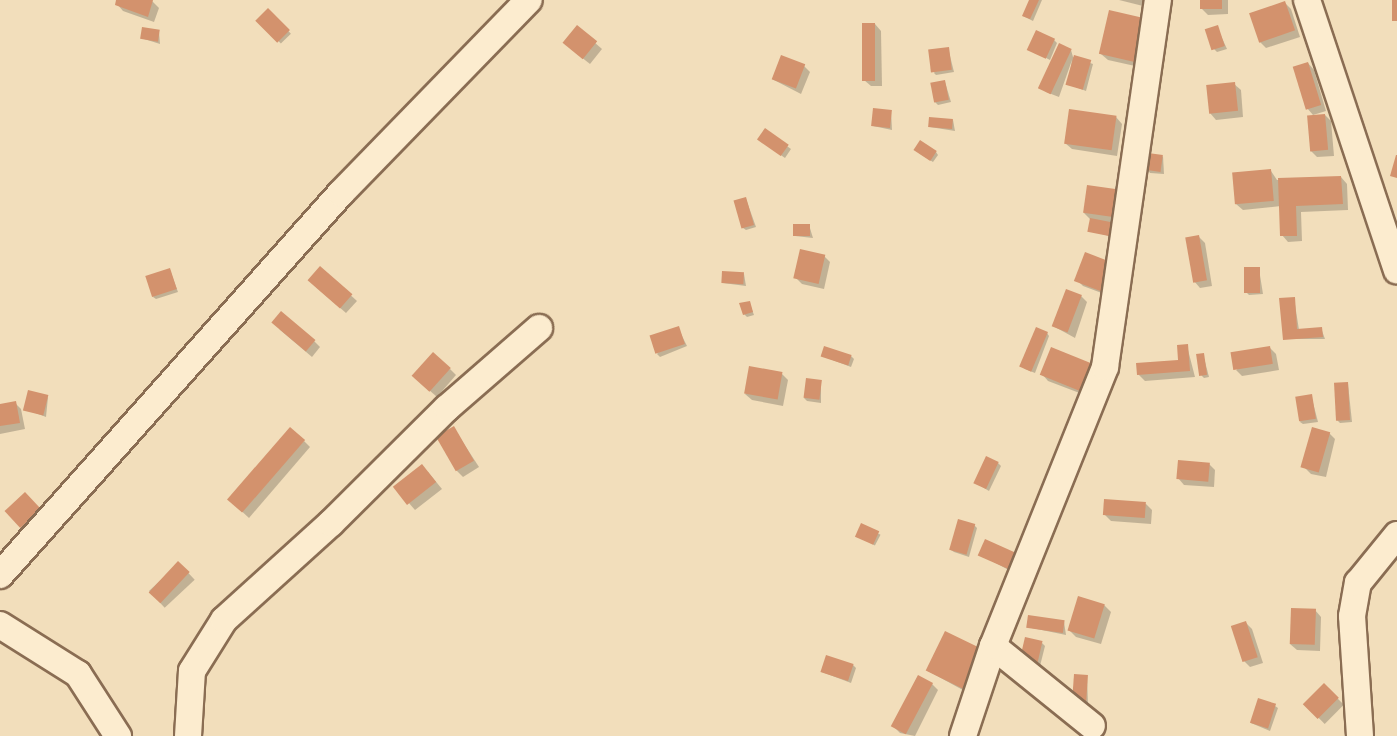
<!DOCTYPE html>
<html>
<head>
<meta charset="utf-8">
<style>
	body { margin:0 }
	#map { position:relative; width:1397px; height:736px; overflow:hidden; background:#f2debb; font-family:Spectral,serif }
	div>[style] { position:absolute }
	.shadow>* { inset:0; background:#0003; transform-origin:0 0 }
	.building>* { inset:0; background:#d3926d; transform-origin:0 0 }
	.roads { filter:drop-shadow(2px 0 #8a6d53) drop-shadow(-2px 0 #8a6d53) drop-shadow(0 2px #8a6d53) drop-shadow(0 -2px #8a6d53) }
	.minor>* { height:26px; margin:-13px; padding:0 13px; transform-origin:13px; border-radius:13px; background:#fceccf }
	span { translate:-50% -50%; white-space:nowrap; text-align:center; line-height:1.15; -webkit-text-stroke:6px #f8e9cb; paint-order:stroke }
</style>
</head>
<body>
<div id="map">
	<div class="shadow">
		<div style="clip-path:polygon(118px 0,152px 1px,159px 8px,154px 22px,123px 11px,117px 4px)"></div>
		<div style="clip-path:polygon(1031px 0,1042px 0,1033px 21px,1023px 16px)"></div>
		<div style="clip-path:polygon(1119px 0,1154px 0,1151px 8px)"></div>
		<div style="clip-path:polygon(1201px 0,1228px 0,1228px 14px,1208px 15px,1202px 9px)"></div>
		<div style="clip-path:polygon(1284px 2px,1291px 9px,1300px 37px,1266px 48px,1260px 42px)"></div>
		<div style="left:268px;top:10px;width:33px;height:14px;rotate:46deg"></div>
		<div style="clip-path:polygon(1147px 20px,1144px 68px,1108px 60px,1101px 54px)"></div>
		<div style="clip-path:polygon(875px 24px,881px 31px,882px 86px,871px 86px,864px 80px)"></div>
		<div style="clip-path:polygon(577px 27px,602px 49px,590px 64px,571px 49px)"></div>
		<div style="clip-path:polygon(1217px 27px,1227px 49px,1217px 52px,1214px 49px)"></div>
		<div style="clip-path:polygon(159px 32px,160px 44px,141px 38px)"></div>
		<div style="clip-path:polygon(1054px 40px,1057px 43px,1050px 60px,1029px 49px)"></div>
		<div style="clip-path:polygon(948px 48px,954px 72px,936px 75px,934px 73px)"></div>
		<div style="clip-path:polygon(1071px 50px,1073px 57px,1093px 64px,1086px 91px,1068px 84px,1072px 60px,1059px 97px,1046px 92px,1044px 89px)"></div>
		<div style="clip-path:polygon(1308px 63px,1314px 70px,1326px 111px,1313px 115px,1307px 108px)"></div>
		<div style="clip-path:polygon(804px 66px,810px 72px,801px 94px,772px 79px)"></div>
		<div style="clip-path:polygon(945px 82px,951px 102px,938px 105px,935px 102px)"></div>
		<div style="clip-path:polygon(1234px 84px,1241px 90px,1243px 117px,1216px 120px,1210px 113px)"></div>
		<div style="clip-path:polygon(891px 111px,892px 130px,873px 126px)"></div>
		<div style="clip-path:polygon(1325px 115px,1331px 121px,1334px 156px,1317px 157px,1311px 151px)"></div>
		<div style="clip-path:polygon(1116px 117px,1122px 124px,1117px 156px,1072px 149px,1065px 143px)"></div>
		<div style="clip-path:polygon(953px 120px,955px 131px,930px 127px)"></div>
		<div style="clip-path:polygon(765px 130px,791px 149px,785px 158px,762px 142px)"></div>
		<div style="clip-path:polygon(936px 152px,938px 155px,933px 162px,919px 153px)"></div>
		<div style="clip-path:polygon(1163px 156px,1164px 174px,1150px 173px,1148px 170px)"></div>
		<div style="clip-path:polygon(1271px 171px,1277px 180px,1341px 177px,1347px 184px,1348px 210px,1301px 212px,1302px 241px,1288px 242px,1282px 235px,1281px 206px,1243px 210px,1236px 204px)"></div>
		<div style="clip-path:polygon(1088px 186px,1118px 224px,1121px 239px,1090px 231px,1090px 219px,1084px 213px)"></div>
		<div style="clip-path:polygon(746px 199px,756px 227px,746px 230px,743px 228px)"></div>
		<div style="clip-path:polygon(809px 225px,813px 238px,795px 236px)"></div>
		<div style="clip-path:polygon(1199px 237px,1205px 243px,1212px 286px,1200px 288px,1194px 281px)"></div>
		<div style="clip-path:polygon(1086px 254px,1115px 298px,1083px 286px,1077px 280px)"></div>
		<div style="clip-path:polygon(824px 256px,830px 262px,824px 289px,802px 284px,796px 278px)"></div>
		<div style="clip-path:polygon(321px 268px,357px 301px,346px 313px,316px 287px)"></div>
		<div style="clip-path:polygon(1259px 269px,1263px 294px,1249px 295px,1246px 292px)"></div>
		<div style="clip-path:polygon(170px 270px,178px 292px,156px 299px,153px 297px)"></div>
		<div style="clip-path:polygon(744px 274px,746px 286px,723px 283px)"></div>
		<div style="clip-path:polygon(1081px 296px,1087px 302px,1075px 338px,1055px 327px)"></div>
		<div style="clip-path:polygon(1294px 298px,1299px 330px,1321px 328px,1325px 339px,1284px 339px)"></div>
		<div style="clip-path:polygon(749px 302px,754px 315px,747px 317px,744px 314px)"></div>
		<div style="clip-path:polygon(678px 328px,687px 346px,660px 357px,657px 354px)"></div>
		<div style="clip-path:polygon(279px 329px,314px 341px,320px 347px,312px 357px)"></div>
		<div style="clip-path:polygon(1047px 333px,1049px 336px,1035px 373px,1025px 369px,1022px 366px)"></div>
		<div style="clip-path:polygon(1187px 346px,1195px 377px,1145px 381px,1138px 374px,1179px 361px)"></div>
		<div style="clip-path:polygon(1270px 348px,1276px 354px,1279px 370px,1242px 376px,1236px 370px)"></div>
		<div style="clip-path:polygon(1052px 349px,1090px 397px,1048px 381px,1042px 374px)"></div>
		<div style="clip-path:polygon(1203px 354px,1209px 377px,1204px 378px,1201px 375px)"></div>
		<div style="clip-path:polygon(822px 356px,851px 356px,854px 359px,851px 367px)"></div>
		<div style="clip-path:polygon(450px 369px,456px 375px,437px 397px,420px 382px)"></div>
		<div style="clip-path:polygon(782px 374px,788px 380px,783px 406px,752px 400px,745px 394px)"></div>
		<div style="clip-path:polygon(821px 382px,821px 403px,807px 401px,804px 398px)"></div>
		<div style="clip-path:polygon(1348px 384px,1352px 422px,1340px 423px,1337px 420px)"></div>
		<div style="clip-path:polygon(1311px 395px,1318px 422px,1303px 424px,1300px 422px)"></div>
		<div style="clip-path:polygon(48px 397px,46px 417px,25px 409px)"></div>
		<div style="clip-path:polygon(15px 403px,21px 409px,25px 429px,0 434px,0 405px)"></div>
		<div style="clip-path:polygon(453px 427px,479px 467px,463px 477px,457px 471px)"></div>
		<div style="clip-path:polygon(1329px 433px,1335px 439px,1326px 477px,1311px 474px,1304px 467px)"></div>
		<div style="clip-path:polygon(304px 441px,310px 447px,249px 518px,236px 506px)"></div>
		<div style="clip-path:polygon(998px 463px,1001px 466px,989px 491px,979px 485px,976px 483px)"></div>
		<div style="clip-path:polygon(1209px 464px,1215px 470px,1214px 487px,1184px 485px,1178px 478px)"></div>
		<div style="clip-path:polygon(428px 472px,442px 489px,415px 510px,395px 487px)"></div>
		<div style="left:25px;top:494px;width:30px;height:25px;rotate:46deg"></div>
		<div style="clip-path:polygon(1146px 504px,1152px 510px,1151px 524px,1111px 521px,1104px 514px)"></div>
		<div style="left:862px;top:525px;width:21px;height:12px;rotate:28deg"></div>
		<div style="clip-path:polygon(974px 525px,977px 528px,969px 557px,954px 552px,951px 550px)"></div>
		<div style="clip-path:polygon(985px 541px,1018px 575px,979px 554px)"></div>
		<div style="left:179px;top:563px;width:23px;height:41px;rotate:47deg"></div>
		<div style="clip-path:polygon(1104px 605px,1111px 612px,1101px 644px,1076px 637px,1070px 631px)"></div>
		<div style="clip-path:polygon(1315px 610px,1321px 617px,1320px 651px,1297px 650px,1290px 644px)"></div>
		<div style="clip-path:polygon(1064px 622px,1066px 635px,1027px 627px)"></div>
		<div style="clip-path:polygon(1246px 623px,1252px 629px,1263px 663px,1250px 667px,1244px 661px)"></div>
		<div style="clip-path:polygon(945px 633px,972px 695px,928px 671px)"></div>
		<div style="clip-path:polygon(1042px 643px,1045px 646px,1039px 670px,1023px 666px)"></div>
		<div style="clip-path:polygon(853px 665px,856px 668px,851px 683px,822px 672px)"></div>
		<div style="clip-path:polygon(1087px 676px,1088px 705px,1076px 705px)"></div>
		<div style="clip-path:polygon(932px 684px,938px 690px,915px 736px,900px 733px,894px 727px)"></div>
		<div style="left:1324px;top:685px;width:28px;height:27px;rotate:45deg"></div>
		<div style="clip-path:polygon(1275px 706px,1278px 708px,1270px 731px,1251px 723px)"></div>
	</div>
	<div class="building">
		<div style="clip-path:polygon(116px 0,153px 0,148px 17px,115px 5px)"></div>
		<div style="clip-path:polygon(1029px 0,1039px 0,1030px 19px,1022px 16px)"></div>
		<div style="left:1200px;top:0;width:22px;height:9px"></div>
		<div style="left:1392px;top:0;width:5px;height:21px"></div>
		<div style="left:1285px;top:1px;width:31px;height:38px;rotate:71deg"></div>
		<div style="left:268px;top:8px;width:31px;height:18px;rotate:45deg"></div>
		<div style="left:1109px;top:10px;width:40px;height:45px;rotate:13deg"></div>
		<div style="left:862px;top:23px;width:13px;height:58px"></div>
		<div style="left:577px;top:25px;width:26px;height:23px;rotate:39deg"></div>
		<div style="left:1218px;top:25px;width:22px;height:14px;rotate:72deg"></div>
		<div style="left:142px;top:27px;width:18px;height:12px;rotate:9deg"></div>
		<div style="left:1036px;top:30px;width:21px;height:22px;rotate:25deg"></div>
		<div style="left:1059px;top:43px;width:14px;height:50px;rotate:25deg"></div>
		<div style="left:949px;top:47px;width:23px;height:21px;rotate:83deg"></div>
		<div style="left:781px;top:55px;width:26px;height:26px;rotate:21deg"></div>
		<div style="left:1074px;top:55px;width:18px;height:31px;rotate:16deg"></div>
		<div style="left:1308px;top:62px;width:45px;height:16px;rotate:73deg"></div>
		<div style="left:945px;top:80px;width:20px;height:15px;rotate:79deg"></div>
		<div style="left:1235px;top:82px;width:29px;height:29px;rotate:84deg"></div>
		<div style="left:873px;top:108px;width:19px;height:18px;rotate:6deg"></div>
		<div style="left:1069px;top:109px;width:48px;height:35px;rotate:8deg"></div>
		<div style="left:1325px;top:114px;width:36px;height:18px;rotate:85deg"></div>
		<div style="left:929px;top:117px;width:24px;height:10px;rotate:5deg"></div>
		<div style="left:765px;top:128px;width:29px;height:14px;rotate:35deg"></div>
		<div style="left:920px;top:140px;width:20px;height:12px;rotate:33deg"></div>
		<div style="left:1148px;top:153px;width:15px;height:17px;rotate:8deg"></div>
		<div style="clip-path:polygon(1396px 155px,1397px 155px,1397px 178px,1390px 176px)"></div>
		<div style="left:1271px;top:169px;width:32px;height:39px;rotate:85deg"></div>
		<div style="clip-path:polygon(1341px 176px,1343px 204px,1296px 206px,1297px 236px,1280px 236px,1278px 178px)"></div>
		<div style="left:1087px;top:185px;width:34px;height:28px;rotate:8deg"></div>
		<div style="left:746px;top:197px;width:29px;height:13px;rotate:74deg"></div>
		<div style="left:1090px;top:218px;width:31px;height:14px;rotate:11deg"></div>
		<div style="left:793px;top:224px;width:17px;height:12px"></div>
		<div style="left:1199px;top:235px;width:46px;height:14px;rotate:80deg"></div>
		<div style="left:800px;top:249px;width:26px;height:30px;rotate:13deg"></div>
		<div style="left:1085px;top:252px;width:36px;height:31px;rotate:21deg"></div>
		<div style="left:320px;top:266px;width:43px;height:19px;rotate:41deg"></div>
		<div style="left:1244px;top:267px;width:16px;height:26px"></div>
		<div style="left:170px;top:268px;width:22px;height:26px;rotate:72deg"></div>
		<div style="left:722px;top:271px;width:22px;height:12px;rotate:3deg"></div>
		<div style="left:1066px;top:289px;width:17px;height:40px;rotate:21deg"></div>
		<div style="clip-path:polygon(1295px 297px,1297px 329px,1322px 327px,1323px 337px,1283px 340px,1279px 298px)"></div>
		<div style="clip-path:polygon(750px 301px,753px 312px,743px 315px,739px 303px)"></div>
		<div style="left:281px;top:311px;width:45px;height:15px;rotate:40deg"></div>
		<div style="left:679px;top:326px;width:19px;height:31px;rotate:72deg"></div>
		<div style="left:1036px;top:327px;width:13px;height:43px;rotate:23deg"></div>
		<div style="clip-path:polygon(1188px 344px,1190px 371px,1137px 375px,1136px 363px,1178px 360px,1177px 345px)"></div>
		<div style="left:824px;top:346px;width:29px;height:11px;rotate:18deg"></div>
		<div style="left:1270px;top:346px;width:18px;height:40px;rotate:81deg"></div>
		<div style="left:1051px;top:347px;width:46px;height:30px;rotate:22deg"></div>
		<div style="left:433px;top:352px;width:24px;height:32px;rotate:42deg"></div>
		<div style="left:1204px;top:353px;width:22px;height:8px;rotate:82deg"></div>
		<div style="left:749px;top:366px;width:34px;height:28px;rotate:10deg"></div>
		<div style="left:806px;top:378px;width:16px;height:20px;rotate:7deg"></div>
		<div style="left:1348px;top:382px;width:38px;height:14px;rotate:87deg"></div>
		<div style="left:28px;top:390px;width:21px;height:21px;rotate:14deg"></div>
		<div style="left:1312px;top:394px;width:25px;height:17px;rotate:81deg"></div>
		<div style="clip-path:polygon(16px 401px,20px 423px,0 426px,0 404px)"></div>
		<div style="left:454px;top:426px;width:40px;height:21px;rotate:60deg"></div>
		<div style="left:290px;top:427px;width:20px;height:96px;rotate:41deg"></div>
		<div style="left:1312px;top:427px;width:19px;height:42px;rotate:16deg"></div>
		<div style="left:986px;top:456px;width:14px;height:30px;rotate:25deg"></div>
		<div style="left:1178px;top:460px;width:32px;height:19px;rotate:5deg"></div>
		<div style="left:422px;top:464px;width:23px;height:37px;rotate:52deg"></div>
		<div style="left:25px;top:492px;width:23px;height:28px;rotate:47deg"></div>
		<div style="left:1104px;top:499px;width:42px;height:16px;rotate:4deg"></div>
		<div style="left:958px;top:519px;width:18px;height:32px;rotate:16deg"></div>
		<div style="left:861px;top:523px;width:20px;height:15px;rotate:24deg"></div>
		<div style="left:985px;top:539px;width:36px;height:18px;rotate:24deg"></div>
		<div style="left:178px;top:561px;width:16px;height:43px;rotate:43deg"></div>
		<div style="left:1078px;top:596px;width:28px;height:36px;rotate:17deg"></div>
		<div style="left:1291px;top:608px;width:25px;height:36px;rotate:2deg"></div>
		<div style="left:1028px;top:615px;width:37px;height:13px;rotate:8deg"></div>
		<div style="left:1246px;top:621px;width:38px;height:16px;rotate:72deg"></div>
		<div style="left:945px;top:631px;width:43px;height:44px;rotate:26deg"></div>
		<div style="left:1025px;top:637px;width:18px;height:28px;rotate:13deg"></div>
		<div style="left:826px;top:655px;width:29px;height:18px;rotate:18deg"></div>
		<div style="left:1074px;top:674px;width:14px;height:28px;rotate:4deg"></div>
		<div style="left:918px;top:675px;width:17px;height:58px;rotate:28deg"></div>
		<div style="left:1324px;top:683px;width:21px;height:30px;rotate:45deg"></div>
		<div style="left:1258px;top:698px;width:19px;height:26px;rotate:18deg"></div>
	</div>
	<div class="roads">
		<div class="minor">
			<div style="left:1307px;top:0;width:285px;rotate:71.6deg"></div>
			<div style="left:0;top:575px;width:512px;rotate:-48.25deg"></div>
			<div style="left:341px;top:193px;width:269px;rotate:-45.8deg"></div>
			<div style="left:0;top:625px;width:92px;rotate:32.1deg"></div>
			<div style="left:78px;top:674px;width:74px;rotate:57.2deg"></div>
			<div style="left:993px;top:646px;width:127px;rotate:38.9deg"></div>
			<div style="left:188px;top:736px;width:65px;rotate:-86.5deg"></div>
			<div style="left:192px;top:671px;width:60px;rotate:-57.9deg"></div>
			<div style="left:224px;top:620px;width:144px;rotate:-42.2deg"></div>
			<div style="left:331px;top:523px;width:163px;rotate:-44.8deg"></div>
			<div style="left:447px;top:408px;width:122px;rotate:-41deg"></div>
			<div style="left:963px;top:736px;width:95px;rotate:-71.6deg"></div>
			<div style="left:993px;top:646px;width:301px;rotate:-68.1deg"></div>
			<div style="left:1105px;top:367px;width:371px;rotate:-81.8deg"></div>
			<div style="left:1360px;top:736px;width:120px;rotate:-93.8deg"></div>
			<div style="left:1352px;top:616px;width:34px;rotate:-80deg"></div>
			<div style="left:1358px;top:583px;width:62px;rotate:-50.9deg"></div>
		</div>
	</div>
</div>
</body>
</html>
